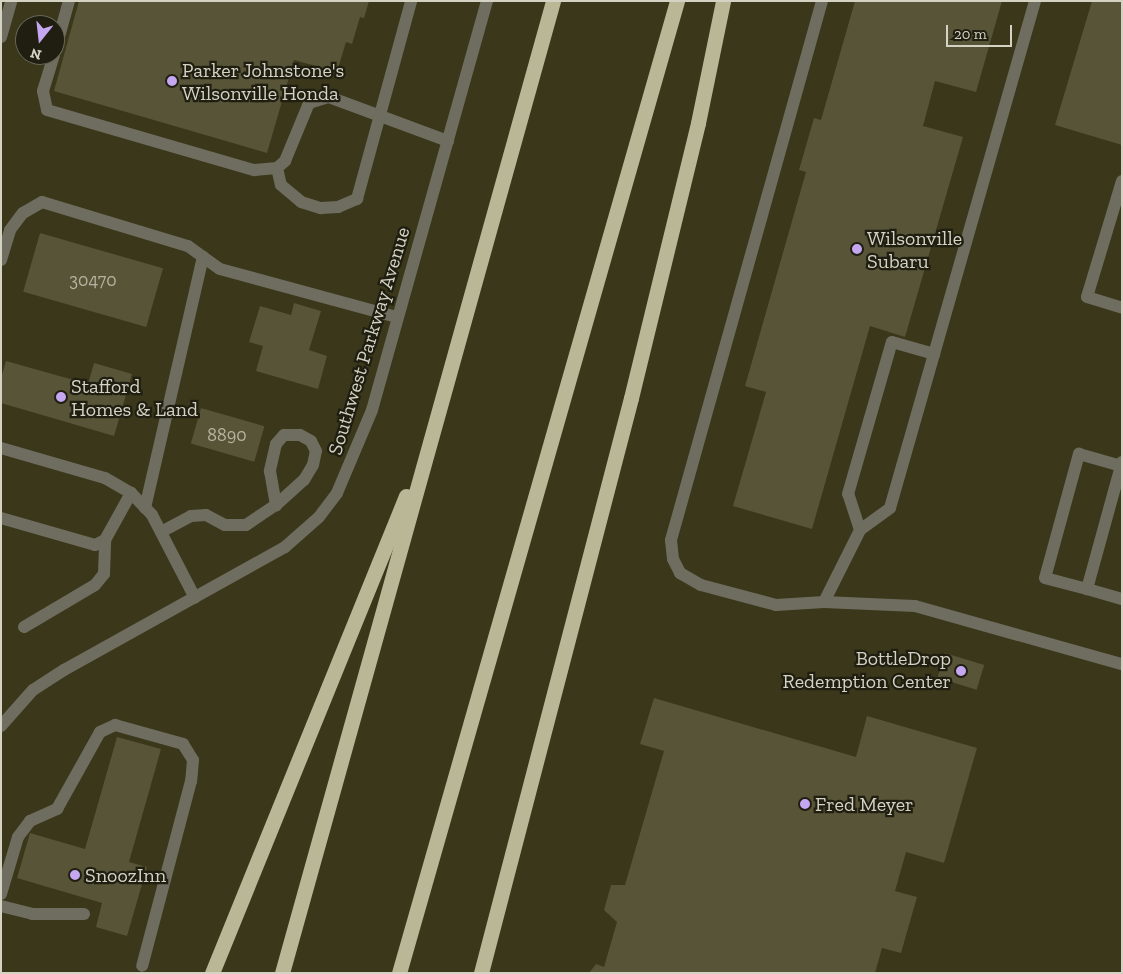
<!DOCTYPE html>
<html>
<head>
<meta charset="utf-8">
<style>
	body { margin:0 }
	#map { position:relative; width:1123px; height:974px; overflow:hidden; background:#3a371a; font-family:"Zilla Slab",serif }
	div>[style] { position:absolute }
	.building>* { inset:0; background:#575437; transform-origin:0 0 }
	.minor>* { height:12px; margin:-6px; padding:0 6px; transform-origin:6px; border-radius:6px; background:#6e6d5f }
	.highway>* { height:15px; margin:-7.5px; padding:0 7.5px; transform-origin:7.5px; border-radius:7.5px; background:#bab796 }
	.dots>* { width:14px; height:14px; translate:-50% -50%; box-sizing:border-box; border:2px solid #1f1e11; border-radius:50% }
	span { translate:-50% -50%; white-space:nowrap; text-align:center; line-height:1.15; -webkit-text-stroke:4.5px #1f1e11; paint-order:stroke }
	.number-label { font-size:18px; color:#b5b29f }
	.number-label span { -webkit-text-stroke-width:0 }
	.poi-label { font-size:20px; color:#d4d2c2 }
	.left { translate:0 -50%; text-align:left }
	.right { translate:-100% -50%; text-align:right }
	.street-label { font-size:20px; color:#d4d2c2 }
	.frame { position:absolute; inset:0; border:2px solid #d4d2c2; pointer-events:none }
	.north { position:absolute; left:15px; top:15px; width:50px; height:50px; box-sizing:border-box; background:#1f1e11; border:1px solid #676658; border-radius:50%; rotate:196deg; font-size:14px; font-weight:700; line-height:20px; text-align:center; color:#d4d2c2 }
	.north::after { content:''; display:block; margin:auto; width:18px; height:22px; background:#c5a7f1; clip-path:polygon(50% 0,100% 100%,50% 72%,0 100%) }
	.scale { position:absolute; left:946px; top:25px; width:66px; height:22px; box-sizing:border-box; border:2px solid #d4d2c2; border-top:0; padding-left:6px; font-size:15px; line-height:18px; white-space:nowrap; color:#d4d2c2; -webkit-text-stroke:4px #1f1e11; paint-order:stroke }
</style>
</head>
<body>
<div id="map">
	<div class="building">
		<div style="clip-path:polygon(79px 1px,369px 1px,364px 18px,360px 17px,352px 44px,346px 42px,337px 72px,294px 60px,267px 153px,54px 91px)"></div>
		<div style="clip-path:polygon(855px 1px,1002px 1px,976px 92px,935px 81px,923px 126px,963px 137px,905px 337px,870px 326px,812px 529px,733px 506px,766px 392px,745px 386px,806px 172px,799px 170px,814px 118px,821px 120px)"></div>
		<div style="clip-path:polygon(1092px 1px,1122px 1px,1122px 145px,1055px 125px)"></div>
		<div style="left:40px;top:233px;width:128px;height:61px;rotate:16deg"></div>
		<div style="clip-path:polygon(294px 303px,321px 311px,309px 350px,327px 356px,318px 389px,256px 371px,263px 346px,249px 342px,260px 306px,291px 315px)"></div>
		<div style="clip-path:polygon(6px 361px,88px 384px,94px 363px,132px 374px,114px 436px,1px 403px,1px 378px)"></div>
		<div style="left:201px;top:408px;width:66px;height:37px;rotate:16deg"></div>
		<div style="left:945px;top:653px;width:41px;height:26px;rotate:17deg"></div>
		<div style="clip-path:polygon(654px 698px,856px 757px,867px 716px,977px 748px,944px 863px,906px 852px,895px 891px,917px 897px,901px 953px,882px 948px,875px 973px,589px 973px,596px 964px,604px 967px,617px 922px,604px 910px,611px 885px,625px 885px,664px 751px,640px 744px)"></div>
		<div style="clip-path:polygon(117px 737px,161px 749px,129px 862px,147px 867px,127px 936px,96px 927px,102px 903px,17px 878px,30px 833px,85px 849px)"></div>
	</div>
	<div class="minor">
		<div style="left:822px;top:1px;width:560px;rotate:105.65deg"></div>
		<div style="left:671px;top:540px;width:19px;rotate:84deg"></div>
		<div style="left:673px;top:559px;width:16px;rotate:63deg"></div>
		<div style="left:680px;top:573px;width:24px;rotate:30deg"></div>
		<div style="left:701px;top:585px;width:78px;rotate:14.9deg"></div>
		<div style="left:776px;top:605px;width:48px;rotate:-3.6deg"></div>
		<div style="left:824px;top:602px;width:91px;rotate:2.5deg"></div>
		<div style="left:915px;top:606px;width:215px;rotate:15.7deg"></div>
		<div style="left:1px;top:37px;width:37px;rotate:-74deg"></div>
		<div style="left:55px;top:51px;width:52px;rotate:-74.4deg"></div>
		<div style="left:54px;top:55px;width:38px;rotate:107deg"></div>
		<div style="left:43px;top:91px;width:19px;rotate:78deg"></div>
		<div style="left:47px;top:110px;width:216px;rotate:16.2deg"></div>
		<div style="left:254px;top:170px;width:23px;rotate:-5deg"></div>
		<div style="left:277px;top:168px;width:11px;rotate:-41deg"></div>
		<div style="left:285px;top:161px;width:63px;rotate:-67.5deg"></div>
		<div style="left:309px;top:103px;width:21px;rotate:-17deg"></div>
		<div style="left:329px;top:97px;width:127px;rotate:20.3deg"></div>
		<div style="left:277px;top:168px;width:17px;rotate:77deg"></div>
		<div style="left:281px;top:185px;width:26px;rotate:40deg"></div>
		<div style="left:301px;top:202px;width:21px;rotate:17deg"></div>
		<div style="left:321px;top:208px;width:17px;rotate:-3deg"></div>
		<div style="left:338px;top:207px;width:21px;rotate:-23deg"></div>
		<div style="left:357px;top:199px;width:205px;rotate:-74.7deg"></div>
		<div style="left:1122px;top:181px;width:121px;rotate:106.8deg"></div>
		<div style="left:1087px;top:297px;width:37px;rotate:17deg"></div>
		<div style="left:1px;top:260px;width:31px;rotate:-73deg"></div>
		<div style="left:10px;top:230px;width:21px;rotate:-53deg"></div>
		<div style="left:23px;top:213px;width:22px;rotate:-30deg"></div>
		<div style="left:42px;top:202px;width:152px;rotate:16.8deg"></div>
		<div style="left:188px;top:246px;width:39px;rotate:36deg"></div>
		<div style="left:220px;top:269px;width:183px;rotate:15.2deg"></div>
		<div style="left:1px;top:448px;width:108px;rotate:16.1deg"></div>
		<div style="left:105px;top:478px;width:30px;rotate:30deg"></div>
		<div style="left:131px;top:493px;width:30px;rotate:46deg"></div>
		<div style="left:152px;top:515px;width:93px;rotate:62.6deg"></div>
		<div style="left:1122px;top:462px;width:132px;rotate:105.4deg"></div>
		<div style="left:1087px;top:589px;width:36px;rotate:16deg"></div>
		<div style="left:145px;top:508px;width:258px;rotate:-77deg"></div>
		<div style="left:1px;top:518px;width:98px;rotate:16deg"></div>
		<div style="left:95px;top:545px;width:11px;rotate:-27deg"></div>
		<div style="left:105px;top:540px;width:54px;rotate:-61deg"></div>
		<div style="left:860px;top:530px;width:38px;rotate:-108deg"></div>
		<div style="left:848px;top:494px;width:158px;rotate:-73.9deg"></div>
		<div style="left:892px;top:342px;width:44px;rotate:15.9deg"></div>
		<div style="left:161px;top:532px;width:34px;rotate:-28deg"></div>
		<div style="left:191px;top:516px;width:15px;rotate:-4deg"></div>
		<div style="left:206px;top:515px;width:21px;rotate:28deg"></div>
		<div style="left:225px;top:525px;width:21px"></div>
		<div style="left:246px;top:525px;width:36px;rotate:-34deg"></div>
		<div style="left:276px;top:505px;width:38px;rotate:-42deg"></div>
		<div style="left:304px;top:480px;width:17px;rotate:-59deg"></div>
		<div style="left:313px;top:465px;width:14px;rotate:-78deg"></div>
		<div style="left:316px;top:451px;width:11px;rotate:-117deg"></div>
		<div style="left:311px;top:441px;width:13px;rotate:-151deg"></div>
		<div style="left:300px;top:435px;width:16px;rotate:180deg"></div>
		<div style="left:284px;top:435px;width:12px;rotate:132deg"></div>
		<div style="left:276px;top:444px;width:28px;rotate:103deg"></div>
		<div style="left:270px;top:471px;width:35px;rotate:80deg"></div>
		<div style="left:1087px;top:589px;width:43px;rotate:-165.3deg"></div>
		<div style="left:1045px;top:578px;width:129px;rotate:-74.7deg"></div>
		<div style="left:1079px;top:454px;width:44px;rotate:15.9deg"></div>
		<div style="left:824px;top:602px;width:80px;rotate:-63.4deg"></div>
		<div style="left:860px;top:530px;width:37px;rotate:-36deg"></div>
		<div style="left:890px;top:508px;width:527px;rotate:-74.04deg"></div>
		<div style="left:24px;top:627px;width:82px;rotate:-30.6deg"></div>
		<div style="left:95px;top:585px;width:14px;rotate:-51deg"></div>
		<div style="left:104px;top:574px;width:34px;rotate:-88deg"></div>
		<div style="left:1px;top:726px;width:48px;rotate:-48.4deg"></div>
		<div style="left:33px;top:690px;width:37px;rotate:-33deg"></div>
		<div style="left:64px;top:670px;width:253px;rotate:-29.1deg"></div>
		<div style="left:285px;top:547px;width:45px;rotate:-41.4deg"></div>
		<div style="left:319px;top:517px;width:30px;rotate:-53deg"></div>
		<div style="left:337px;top:493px;width:90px;rotate:-67.1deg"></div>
		<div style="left:372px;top:410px;width:425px;rotate:-74.3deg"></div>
		<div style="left:1px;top:894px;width:59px;rotate:-73.4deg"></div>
		<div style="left:18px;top:837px;width:20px;rotate:-53deg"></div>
		<div style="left:30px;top:821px;width:30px;rotate:-24deg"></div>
		<div style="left:57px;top:809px;width:88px;rotate:-60.8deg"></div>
		<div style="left:100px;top:732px;width:17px;rotate:-25deg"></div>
		<div style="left:115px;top:725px;width:71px;rotate:15.6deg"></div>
		<div style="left:183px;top:744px;width:19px;rotate:58deg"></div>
		<div style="left:193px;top:760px;width:21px;rotate:95deg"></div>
		<div style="left:191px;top:781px;width:191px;rotate:104.8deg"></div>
		<div style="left:1px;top:906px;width:32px;rotate:14deg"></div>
		<div style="left:32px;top:914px;width:52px"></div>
	</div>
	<div class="highway">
		<div style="left:212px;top:973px;width:515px;rotate:-67.87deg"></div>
		<div style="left:282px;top:973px;width:1009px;rotate:-74.42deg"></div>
		<div style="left:399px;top:973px;width:1011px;rotate:-74.04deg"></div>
		<div style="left:481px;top:973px;width:594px;rotate:-75.38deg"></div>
		<div style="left:631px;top:398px;width:283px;rotate:-76.3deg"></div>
		<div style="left:698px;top:123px;width:125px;rotate:-78.4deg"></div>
	</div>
	<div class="dots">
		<div style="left:172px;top:81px;background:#c5a7f1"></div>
		<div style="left:857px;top:249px;background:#c5a7f1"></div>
		<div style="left:61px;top:397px;background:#c5a7f1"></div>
		<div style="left:961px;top:671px;background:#c5a7f1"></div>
		<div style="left:805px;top:804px;background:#c5a7f1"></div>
		<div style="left:75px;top:875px;background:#c5a7f1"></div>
	</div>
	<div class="number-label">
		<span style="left:93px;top:280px">30470</span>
		<span style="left:227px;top:435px">8890</span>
	</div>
	<div class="poi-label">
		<span class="left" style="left:182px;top:82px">Parker Johnstone's<br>Wilsonville Honda</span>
		<span class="left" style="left:867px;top:250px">Wilsonville<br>Subaru</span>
		<span class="left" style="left:71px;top:398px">Stafford<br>Homes &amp; Land</span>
		<span class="right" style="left:951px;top:670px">BottleDrop<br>Redemption Center</span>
		<span class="left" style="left:815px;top:804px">Fred Meyer</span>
		<span class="left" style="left:85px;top:875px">SnoozInn</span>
	</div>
	<div class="street-label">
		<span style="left:369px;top:341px;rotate:-73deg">Southwest Parkway Avenue</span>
	</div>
	<div class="frame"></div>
	<div class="north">N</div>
	<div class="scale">20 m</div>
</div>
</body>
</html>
